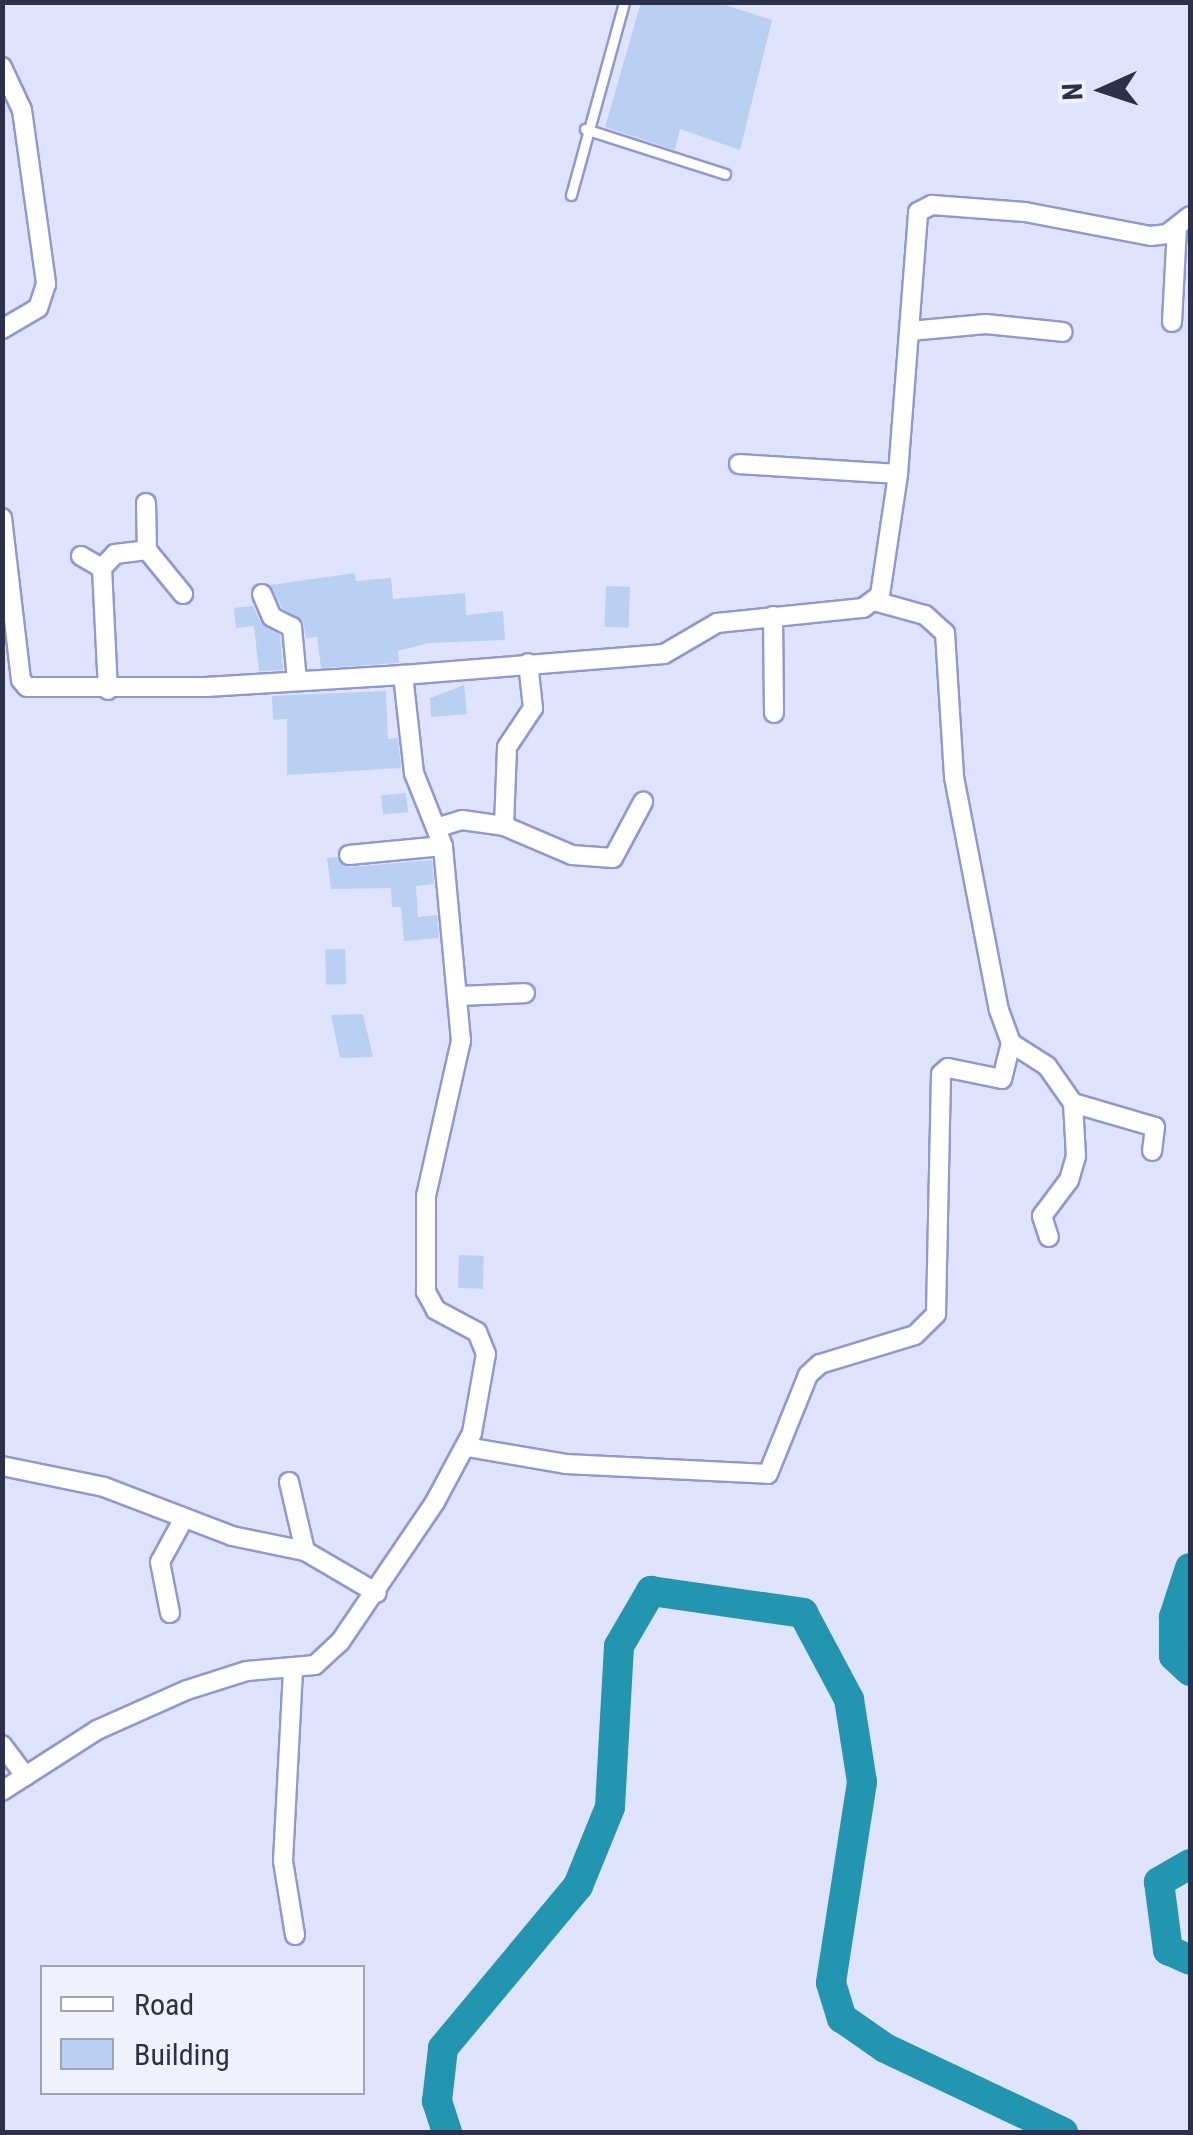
<!DOCTYPE html>
<html>
<head>
<meta charset="utf-8">
<style>
	body { margin:0 }
	#map { position:relative; width:1193px; height:2135px; overflow:hidden; background:#dfe3fe; font-family:"Roboto Condensed",sans-serif }
	div>[style] { position:absolute }
	.river>* { height:30px; margin:-15px; padding:0 15px; transform-origin:15px; border-radius:15px; background:#2295b0 }
	.building>* { inset:0; background:#b9d0f3; transform-origin:0 0 }
	.roads { filter:drop-shadow(2px 0 #9097d6) drop-shadow(-2px 0 #9097d6) drop-shadow(0 2px #9097d6) drop-shadow(0 -2px #9097d6) }
	.service>* { height:9px; margin:-4.5px; padding:0 4.5px; transform-origin:4.5px; border-radius:4.5px; background:#fff }
	.minor>* { height:18px; margin:-9px; padding:0 9px; transform-origin:9px; border-radius:9px; background:#fff }
	span { translate:-50% -50%; white-space:nowrap; text-align:center; line-height:1.15; -webkit-text-stroke:8px #eff1fe; paint-order:stroke }
	.frame { position:absolute; inset:0; border:5px solid #2d304a; pointer-events:none }
	.legend { position:absolute; left:40px; top:1965px; width:325px; height:130px; box-sizing:border-box; background:#eff1fe; border:2px solid #a1a4b6; margin:0; padding:12px 18px; list-style:none; font-size:30px; color:#2d304a }
	.legend li { display:flex; align-items:center; gap:20px; height:50px }
	.legend b { width:50px; border:2px solid #a1a4b6 }
	.north { position:absolute; left:1053px; top:40px; width:100px; height:100px; -webkit-text-stroke:8px #eff1fe; paint-order:stroke; rotate:267deg; font-size:28px; font-weight:700; line-height:40px; text-align:center; color:#2d304a }
	.north::after { content:''; display:block; margin:auto; width:35px; height:45px; background:#2d304a; clip-path:polygon(50% 0,100% 100%,50% 72%,0 100%) }
</style>
</head>
<body>
<div id="map">
	<div class="river">
		<div style="left:1190px;top:1568px;width:52px;rotate:108.1deg"></div>
		<div style="left:1174px;top:1617px;width:39px;rotate:90deg"></div>
		<div style="left:1174px;top:1656px;width:22px;rotate:43deg"></div>
		<div style="left:1190px;top:1864px;width:36px;rotate:150deg"></div>
		<div style="left:1159px;top:1882px;width:69px;rotate:82.5deg"></div>
		<div style="left:1168px;top:1950px;width:24px;rotate:24deg"></div>
		<div style="left:447px;top:2132px;width:33px;rotate:-108deg"></div>
		<div style="left:437px;top:2101px;width:53px;rotate:-83.5deg"></div>
		<div style="left:443px;top:2048px;width:211px;rotate:-50.2deg"></div>
		<div style="left:578px;top:1886px;width:85px;rotate:-67.9deg"></div>
		<div style="left:610px;top:1807px;width:161px;rotate:-86.8deg"></div>
		<div style="left:619px;top:1646px;width:64px;rotate:-59.8deg"></div>
		<div style="left:651px;top:1591px;width:154px;rotate:8.2deg"></div>
		<div style="left:803px;top:1613px;width:98px;rotate:61.9deg"></div>
		<div style="left:849px;top:1699px;width:84px;rotate:81.1deg"></div>
		<div style="left:862px;top:1782px;width:203px;rotate:98.8deg"></div>
		<div style="left:831px;top:1983px;width:37px;rotate:73deg"></div>
		<div style="left:842px;top:2018px;width:52px;rotate:34.9deg"></div>
		<div style="left:885px;top:2048px;width:197px;rotate:25.3deg"></div>
	</div>
	<div class="building">
		<div style="clip-path:polygon(641px 2px,716px 2px,772px 20px,740px 150px,680px 129px,675px 150px,605px 127px)"></div>
		<div style="clip-path:polygon(355px 573px,356px 581px,391px 578px,393px 599px,465px 593px,466px 615px,503px 611px,505px 640px,429px 643px,398px 651px,399px 663px,321px 668px,317px 637px,306px 638px,303px 621px,282px 608px,270px 585px)"></div>
		<div style="left:606px;top:586px;width:24px;height:41px;rotate:2deg"></div>
		<div style="clip-path:polygon(253px 606px,261px 623px,280px 635px,283px 670px,259px 671px,254px 626px,236px 628px,234px 608px)"></div>
		<div style="clip-path:polygon(464px 685px,467px 714px,431px 717px,430px 698px)"></div>
		<div style="clip-path:polygon(386px 691px,388px 739px,398px 738px,401px 768px,287px 775px,287px 719px,273px 720px,272px 696px)"></div>
		<div style="left:406px;top:793px;width:19px;height:25px;rotate:84deg"></div>
		<div style="clip-path:polygon(337px 857px,350px 867px,432px 860px,434px 884px,416px 886px,418px 917px,437px 915px,439px 938px,404px 941px,401px 907px,392px 907px,391px 888px,331px 889px,327px 858px)"></div>
		<div style="left:345px;top:949px;width:35px;height:20px;rotate:88deg"></div>
		<div style="clip-path:polygon(363px 1014px,373px 1057px,340px 1058px,331px 1015px)"></div>
		<div style="left:459px;top:1255px;width:25px;height:33px;rotate:2deg"></div>
	</div>
	<div class="roads">
		<div class="service">
			<div style="left:585px;top:129px;width:147px;rotate:17.8deg"></div>
			<div style="left:571px;top:195px;width:200px;rotate:-74.6deg"></div>
		</div>
		<div class="minor">
			<div style="left:2px;top:67px;width:47px;rotate:65.1deg"></div>
			<div style="left:22px;top:110px;width:176px;rotate:82.1deg"></div>
			<div style="left:46px;top:284px;width:25px;rotate:108deg"></div>
			<div style="left:38px;top:308px;width:42px;rotate:149.7deg"></div>
			<div style="left:1172px;top:322px;width:94px;rotate:-87deg"></div>
			<div style="left:910px;top:331px;width:76px;rotate:-5.3deg"></div>
			<div style="left:986px;top:324px;width:77px;rotate:5.9deg"></div>
			<div style="left:739px;top:464px;width:159px;rotate:3.6deg"></div>
			<div style="left:146px;top:503px;width:47px;rotate:88.8deg"></div>
			<div style="left:2px;top:518px;width:163px;rotate:83.3deg"></div>
			<div style="left:21px;top:680px;width:9px;rotate:49deg"></div>
			<div style="left:27px;top:687px;width:179px"></div>
			<div style="left:206px;top:687px;width:197px;rotate:-3.5deg"></div>
			<div style="left:81px;top:556px;width:24px;rotate:30deg"></div>
			<div style="left:102px;top:568px;width:19px;rotate:-47deg"></div>
			<div style="left:115px;top:554px;width:32px;rotate:-7deg"></div>
			<div style="left:147px;top:550px;width:57px;rotate:50.7deg"></div>
			<div style="left:102px;top:568px;width:122px;rotate:87.2deg"></div>
			<div style="left:262px;top:594px;width:25px;rotate:67deg"></div>
			<div style="left:272px;top:617px;width:22px;rotate:27deg"></div>
			<div style="left:292px;top:627px;width:54px;rotate:84.7deg"></div>
			<div style="left:874px;top:601px;width:53px;rotate:15.4deg"></div>
			<div style="left:925px;top:615px;width:27px;rotate:42deg"></div>
			<div style="left:945px;top:633px;width:144px;rotate:86.4deg"></div>
			<div style="left:954px;top:777px;width:237px;rotate:79.1deg"></div>
			<div style="left:999px;top:1010px;width:35px;rotate:70deg"></div>
			<div style="left:1011px;top:1043px;width:43px;rotate:32.6deg"></div>
			<div style="left:1047px;top:1066px;width:45px;rotate:54.9deg"></div>
			<div style="left:1073px;top:1103px;width:53px;rotate:86.8deg"></div>
			<div style="left:1076px;top:1156px;width:25px;rotate:106deg"></div>
			<div style="left:1069px;top:1180px;width:45px;rotate:126.9deg"></div>
			<div style="left:1042px;top:1216px;width:22px;rotate:72deg"></div>
			<div style="left:773px;top:616px;width:97px;rotate:89.4deg"></div>
			<div style="left:504px;top:826px;width:79px;rotate:-87.8deg"></div>
			<div style="left:507px;top:747px;width:47px;rotate:-56.3deg"></div>
			<div style="left:533px;top:708px;width:45px;rotate:-96.3deg"></div>
			<div style="left:439px;top:827px;width:24px;rotate:-17deg"></div>
			<div style="left:462px;top:820px;width:42px;rotate:8.1deg"></div>
			<div style="left:504px;top:826px;width:74px;rotate:23.1deg"></div>
			<div style="left:572px;top:855px;width:41px;rotate:4.2deg"></div>
			<div style="left:613px;top:858px;width:64px;rotate:-61.8deg"></div>
			<div style="left:349px;top:855px;width:94px;rotate:-5.5deg"></div>
			<div style="left:457px;top:996px;width:68px;rotate:-2.5deg"></div>
			<div style="left:1073px;top:1103px;width:85px;rotate:16.3deg"></div>
			<div style="left:1155px;top:1127px;width:24px;rotate:97deg"></div>
			<div style="left:467px;top:1447px;width:100px;rotate:9.7deg"></div>
			<div style="left:566px;top:1464px;width:202px;rotate:2.8deg"></div>
			<div style="left:768px;top:1474px;width:107px;rotate:-68deg"></div>
			<div style="left:808px;top:1375px;width:16px;rotate:-43deg"></div>
			<div style="left:820px;top:1364px;width:99px;rotate:-17deg"></div>
			<div style="left:915px;top:1335px;width:30px;rotate:-45deg"></div>
			<div style="left:936px;top:1314px;width:240px;rotate:-88.8deg"></div>
			<div style="left:941px;top:1074px;width:9px;rotate:-41deg"></div>
			<div style="left:948px;top:1068px;width:55px;rotate:11.5deg"></div>
			<div style="left:1002px;top:1079px;width:37px;rotate:-76deg"></div>
			<div style="left:2px;top:1466px;width:104px;rotate:11.6deg"></div>
			<div style="left:104px;top:1487px;width:137px;rotate:20.9deg"></div>
			<div style="left:232px;top:1536px;width:75px;rotate:11.6deg"></div>
			<div style="left:305px;top:1551px;width:83px;rotate:30.3deg"></div>
			<div style="left:289px;top:1482px;width:71px;rotate:76.9deg"></div>
			<div style="left:170px;top:1613px;width:52px;rotate:-101.1deg"></div>
			<div style="left:160px;top:1562px;width:48px;rotate:-61.3deg"></div>
			<div style="left:2px;top:1745px;width:39px;rotate:53deg"></div>
			<div style="left:2px;top:1791px;width:113px;rotate:-32.7deg"></div>
			<div style="left:97px;top:1730px;width:98px;rotate:-24deg"></div>
			<div style="left:187px;top:1690px;width:63px;rotate:-17.6deg"></div>
			<div style="left:247px;top:1671px;width:46px;rotate:-5deg"></div>
			<div style="left:295px;top:1935px;width:75px;rotate:-99.2deg"></div>
			<div style="left:283px;top:1861px;width:194px;rotate:-87deg"></div>
			<div style="left:293px;top:1667px;width:22px;rotate:-5deg"></div>
			<div style="left:315px;top:1665px;width:34px;rotate:-43deg"></div>
			<div style="left:340px;top:1642px;width:169px;rotate:-55.8deg"></div>
			<div style="left:435px;top:1502px;width:78px;rotate:-61.8deg"></div>
			<div style="left:472px;top:1433px;width:80px;rotate:-80deg"></div>
			<div style="left:486px;top:1354px;width:24px;rotate:-112deg"></div>
			<div style="left:477px;top:1332px;width:47px;rotate:-151.8deg"></div>
			<div style="left:436px;top:1310px;width:21px;rotate:-119deg"></div>
			<div style="left:426px;top:1292px;width:96px;rotate:-90deg"></div>
			<div style="left:426px;top:1196px;width:159px;rotate:-77.3deg"></div>
			<div style="left:461px;top:1041px;width:196px;rotate:-95.3deg"></div>
			<div style="left:443px;top:846px;width:79px;rotate:-111.7deg"></div>
			<div style="left:414px;top:773px;width:99px;rotate:-96.4deg"></div>
			<div style="left:403px;top:675px;width:262px;rotate:-4.6deg"></div>
			<div style="left:664px;top:654px;width:61px;rotate:-30.3deg"></div>
			<div style="left:717px;top:623px;width:147px;rotate:-5.9deg"></div>
			<div style="left:863px;top:608px;width:21px;rotate:-37deg"></div>
			<div style="left:880px;top:595px;width:122px;rotate:-81.5deg"></div>
			<div style="left:898px;top:474px;width:263px;rotate:-85.6deg"></div>
			<div style="left:918px;top:212px;width:16px;rotate:-27deg"></div>
			<div style="left:932px;top:205px;width:93px;rotate:4.3deg"></div>
			<div style="left:1025px;top:212px;width:128px;rotate:10.8deg"></div>
			<div style="left:1151px;top:236px;width:16px;rotate:-7deg"></div>
			<div style="left:1167px;top:234px;width:29px;rotate:-38deg"></div>
		</div>
	</div>
	<div class="frame"></div>
	<ul class="legend">
	<li><b style="height:12px;background:#fff"></b>Road</li>
	<li><b style="height:28px;background:#b9d0f3"></b>Building</li>
	</ul>
	<div class="north">N</div>
</div>
</body>
</html>
